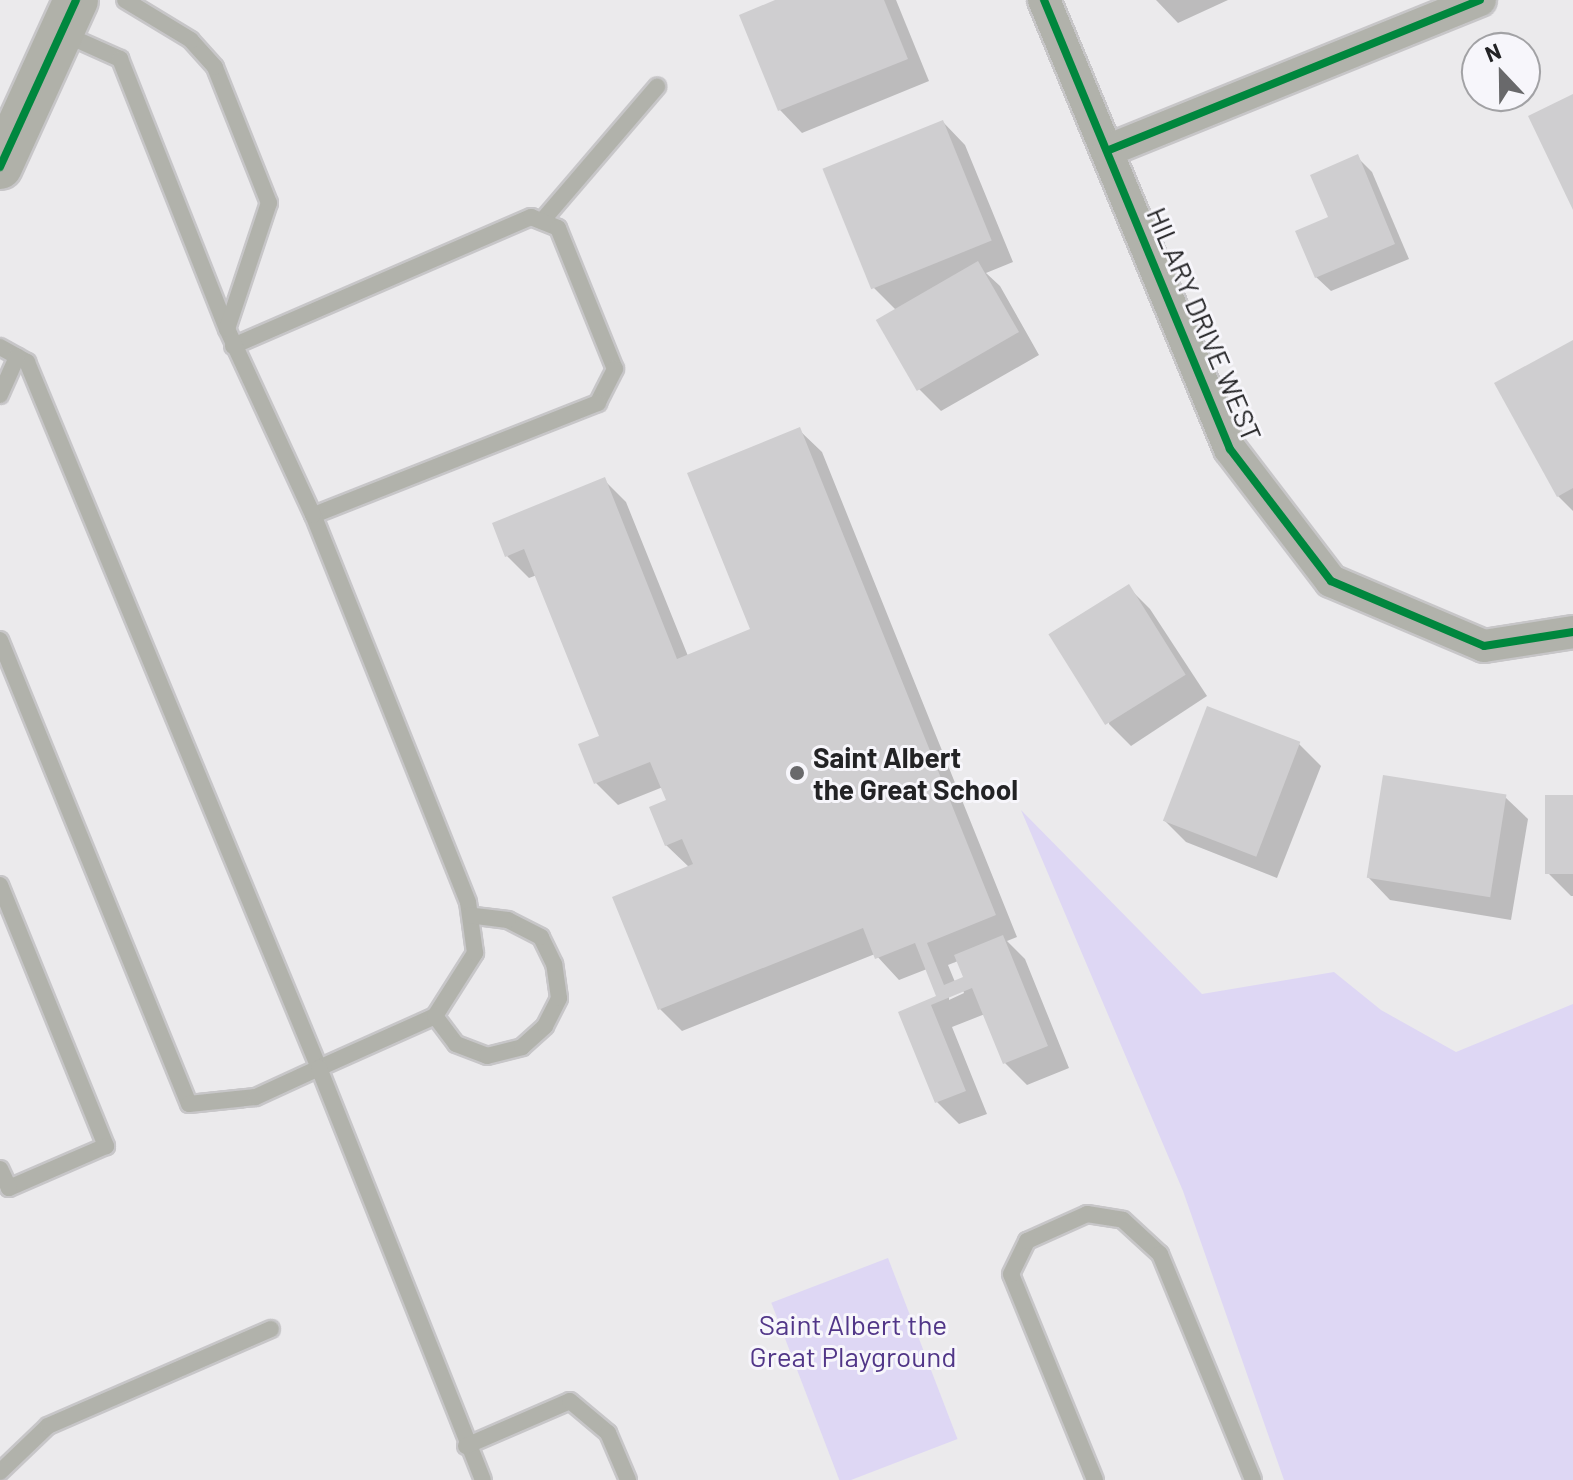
<!DOCTYPE html>
<html>
<head>
<meta charset="utf-8">
<style>
	body { margin:0 }
	#map { position:relative; width:1573px; height:1480px; overflow:hidden; background:#ebeaec; font-family:Barlow,sans-serif }
	div>[style] { position:absolute }
	.green>* { inset:0; background:#ded7f4; transform-origin:0 0 }
	.shadow>* { inset:0; background:#0003 }
	.building>* { inset:0; background:#cfced0; transform-origin:0 0 }
	.roads { filter:drop-shadow(2px 0 #c7c6c8) drop-shadow(-2px 0 #c7c6c8) drop-shadow(0 2px #c7c6c8) drop-shadow(0 -2px #c7c6c8) }
	.lane>* { height:16px; margin:-8px; padding:0 8px; transform-origin:8px; border-radius:8px; background:#b1b2ab }
	.street>* { height:32px; margin:-16px; padding:0 16px; transform-origin:16px; border-radius:16px; background:#b1b2ab }
	.secondary>* { height:44px; margin:-22px; padding:0 22px; transform-origin:22px; border-radius:22px; background:#b0b1a9 }
	.cycleway>* { height:8px; margin:-4px; padding:0 4px; transform-origin:4px; border-radius:4px; background:#00873e }
	.dots>* { width:22px; height:22px; translate:-50% -50%; box-sizing:border-box; border:4px solid #f7f6fb; border-radius:50% }
	span { translate:-50% -50%; white-space:nowrap; text-align:center; line-height:1.15; -webkit-text-stroke:6px #f7f6fb; paint-order:stroke }
	.street-label { font-size:28px; color:#232325 }
	.poi-label { font-size:28px; color:#232325; font-weight:700 }
	.left { translate:0 -50%; text-align:left }
	.park-label { font-size:28px; color:#513688 }
	.north { position:absolute; left:1461px; top:32px; width:80px; height:80px; box-sizing:border-box; background:#f7f6fb; border:2px solid #a2a2a5; border-radius:50%; rotate:338deg; font-size:22px; font-weight:700; line-height:32px; text-align:center; color:#232325 }
	.north::after { content:''; display:block; margin:auto; width:28px; height:36px; background:#69696b; clip-path:polygon(50% 0,100% 100%,50% 72%,0 100%) }
</style>
</head>
<body>
<div id="map">
	<div class="green">
		<div style="clip-path:polygon(1021px 810px,1202px 994px,1334px 972px,1381px 1010px,1456px 1052px,1573px 1004px,1573px 1480px,1284px 1480px,1183px 1191px)"></div>
		<div style="left:888px;top:1258px;width:194px;height:125px;rotate:69deg"></div>
	</div>
	<div class="shadow">
		<div style="clip-path:polygon(781px 0,896px 0,929px 81px,802px 133px,780px 110px,742px 16px)"></div>
		<div style="clip-path:polygon(1156px 0,1228px 0,1178px 23px)"></div>
		<div style="clip-path:polygon(943px 122px,965px 145px,1013px 262px,986px 273px,1000px 286px,1039px 355px,941px 411px,919px 389px,879px 320px,896px 310px,873px 287px,826px 170px)"></div>
		<div style="clip-path:polygon(1357px 157px,1372px 172px,1409px 259px,1331px 291px,1316px 277px,1330px 218px)"></div>
		<div style="clip-path:polygon(1573px 343px,1573px 511px,1558px 496px)"></div>
		<div style="clip-path:polygon(evenodd,799px 430px,822px 452px,1017px 937px,1007px 941px,1025px 959px,1069px 1068px,1027px 1085px,1005px 1063px,985px 1014px,952px 1027px,987px 1114px,959px 1124px,937px 1102px,901px 1013px,939px 997px,927px 969px,899px 980px,875px 954px,682px 1031px,660px 1009px,690px 868px,666px 845px,668px 801px,663px 787px,618px 805px,596px 783px,602px 737px,537px 575px,529px 578px,507px 556px,604px 480px,626px 502px,688px 656px,753px 630px,799px 430px,958px 961px,965px 978px,955px 982px,948px 965px,958px 961px,799px 430px,963px 990px,964px 993px,949px 1000px,949px 995px,963px 990px)"></div>
		<div style="clip-path:polygon(1128px 587px,1150px 609px,1207px 696px,1131px 746px,1109px 724px)"></div>
		<div style="clip-path:polygon(1299px 744px,1321px 766px,1277px 878px,1186px 842px,1164px 820px)"></div>
		<div style="clip-path:polygon(1505px 797px,1528px 819px,1511px 920px,1390px 900px,1368px 877px)"></div>
		<div style="clip-path:polygon(1573px 797px,1573px 896px,1571px 896px,1549px 874px)"></div>
	</div>
	<div class="building">
		<div style="clip-path:polygon(775px 0,884px 0,908px 59px,778px 111px,739px 15px)"></div>
		<div style="clip-path:polygon(1573px 94px,1573px 210px,1528px 116px)"></div>
		<div style="left:943px;top:120px;width:130px;height:130px;rotate:68deg"></div>
		<div style="clip-path:polygon(1358px 154px,1395px 244px,1315px 278px,1295px 231px,1328px 217px,1310px 175px)"></div>
		<div style="left:978px;top:261px;width:82px;height:118px;rotate:60deg"></div>
		<div style="clip-path:polygon(1573px 340px,1573px 488px,1557px 497px,1494px 383px)"></div>
		<div style="clip-path:polygon(800px 427px,996px 915px,927px 943px,944px 985px,963px 977px,954px 955px,1003px 935px,1048px 1046px,1003px 1064px,972px 988px,931px 1005px,966px 1091px,935px 1103px,898px 1012px,936px 996px,915px 943px,875px 959px,863px 928px,658px 1010px,612px 897px,693px 864px,682px 839px,665px 846px,649px 807px,666px 800px,650px 762px,594px 784px,578px 744px,599px 736px,524px 549px,505px 557px,492px 523px,605px 477px,677px 659px,750px 629px,687px 473px)"></div>
		<div style="left:1129px;top:584px;width:107px;height:95px;rotate:58deg"></div>
		<div style="left:1207px;top:706px;width:100px;height:123px;rotate:21deg"></div>
		<div style="left:1383px;top:775px;width:125px;height:104px;rotate:9deg"></div>
		<div style="left:1573px;top:795px;width:79px;height:28px;rotate:90deg"></div>
	</div>
	<div class="roads">
		<div class="lane">
			<div style="left:62px;top:33px;width:64px;rotate:24.1deg"></div>
			<div style="left:120px;top:59px;width:290px;rotate:68.4deg"></div>
			<div style="left:542px;top:221px;width:177px;rotate:-49.4deg"></div>
			<div style="left:233px;top:346px;width:325px;rotate:-23.4deg"></div>
			<div style="left:531px;top:217px;width:29px;rotate:22deg"></div>
			<div style="left:558px;top:228px;width:152px;rotate:68deg"></div>
			<div style="left:615px;top:369px;width:38px;rotate:117deg"></div>
			<div style="left:598px;top:403px;width:306px;rotate:158.5deg"></div>
			<div style="left:0;top:347px;width:31px;rotate:29deg"></div>
			<div style="left:27px;top:362px;width:764px;rotate:67.53deg"></div>
			<div style="left:319px;top:1068px;width:127px;rotate:-24.1deg"></div>
			<div style="left:435px;top:1016px;width:75px;rotate:-57.6deg"></div>
			<div style="left:475px;top:953px;width:51px;rotate:-97.8deg"></div>
			<div style="left:468px;top:902px;width:417px;rotate:-111.8deg"></div>
			<div style="left:313px;top:515px;width:205px;rotate:-114.8deg"></div>
			<div style="left:227px;top:329px;width:133px;rotate:-71.6deg"></div>
			<div style="left:269px;top:203px;width:146px;rotate:-111.7deg"></div>
			<div style="left:215px;top:67px;width:36px;rotate:-132deg"></div>
			<div style="left:191px;top:40px;width:77px;rotate:-148.8deg"></div>
			<div style="left:0;top:395px;width:42px;rotate:-65.9deg"></div>
			<div style="left:0;top:640px;width:501px;rotate:67.84deg"></div>
			<div style="left:189px;top:1104px;width:67px;rotate:-6deg"></div>
			<div style="left:256px;top:1097px;width:69px;rotate:-24.7deg"></div>
			<div style="left:319px;top:1068px;width:443px;rotate:68.3deg"></div>
			<div style="left:0;top:885px;width:282px;rotate:67.9deg"></div>
			<div style="left:106px;top:1146px;width:106px;rotate:156.6deg"></div>
			<div style="left:9px;top:1188px;width:21px;rotate:-115deg"></div>
			<div style="left:435px;top:1016px;width:35px;rotate:53deg"></div>
			<div style="left:456px;top:1044px;width:33px;rotate:21deg"></div>
			<div style="left:487px;top:1056px;width:36px;rotate:-14deg"></div>
			<div style="left:522px;top:1047px;width:31px;rotate:-42deg"></div>
			<div style="left:545px;top:1026px;width:31px;rotate:-63deg"></div>
			<div style="left:559px;top:998px;width:34px;rotate:-98deg"></div>
			<div style="left:554px;top:964px;width:30px;rotate:-116deg"></div>
			<div style="left:541px;top:937px;width:37px;rotate:-153deg"></div>
			<div style="left:508px;top:920px;width:38px;rotate:-173deg"></div>
			<div style="left:466px;top:1446px;width:113px;rotate:-23.4deg"></div>
			<div style="left:570px;top:1401px;width:50px;rotate:40.1deg"></div>
			<div style="left:608px;top:1433px;width:51px;rotate:66.9deg"></div>
			<div style="left:0;top:1472px;width:66px;rotate:-43.8deg"></div>
			<div style="left:48px;top:1426px;width:243px;rotate:-23.5deg"></div>
			<div style="left:1095px;top:1480px;width:222px;rotate:-112.2deg"></div>
			<div style="left:1011px;top:1274px;width:37px;rotate:-64deg"></div>
			<div style="left:1027px;top:1241px;width:66px;rotate:-24.2deg"></div>
			<div style="left:1087px;top:1214px;width:36px;rotate:9deg"></div>
			<div style="left:1123px;top:1220px;width:50px;rotate:42.6deg"></div>
			<div style="left:1160px;top:1254px;width:244px;rotate:67.6deg"></div>
		</div>
		<div class="street">
			<div style="left:1044px;top:0;width:486px;rotate:67.5deg"></div>
			<div style="left:1230px;top:449px;width:166px;rotate:52.6deg"></div>
			<div style="left:1331px;top:581px;width:166px;rotate:23deg"></div>
			<div style="left:1484px;top:646px;width:90px;rotate:-8.9deg"></div>
			<div style="left:1109px;top:150px;width:400px;rotate:-22deg"></div>
		</div>
		<div class="secondary">
			<div style="left:0;top:167px;width:183px;rotate:-65.5deg"></div>
		</div>
	</div>
	<div class="cycleway">
		<div style="left:1044px;top:0;width:486px;rotate:67.5deg"></div>
		<div style="left:1230px;top:449px;width:166px;rotate:52.6deg"></div>
		<div style="left:1331px;top:581px;width:166px;rotate:23deg"></div>
		<div style="left:1484px;top:646px;width:90px;rotate:-8.9deg"></div>
		<div style="left:1109px;top:150px;width:400px;rotate:-22deg"></div>
		<div style="left:0;top:167px;width:183px;rotate:-65.5deg"></div>
	</div>
	<div class="dots">
		<div style="left:797px;top:773px;background:#69696b"></div>
	</div>
	<div class="street-label">
		<span style="left:1205px;top:324px;rotate:67deg">HILARY DRIVE WEST</span>
	</div>
	<div class="poi-label">
		<span class="left" style="left:813px;top:773px">Saint Albert<br>the Great School</span>
	</div>
	<div class="park-label">
		<span style="left:853px;top:1340px">Saint Albert the<br>Great Playground</span>
	</div>
	<div class="north">N</div>
</div>
</body>
</html>
